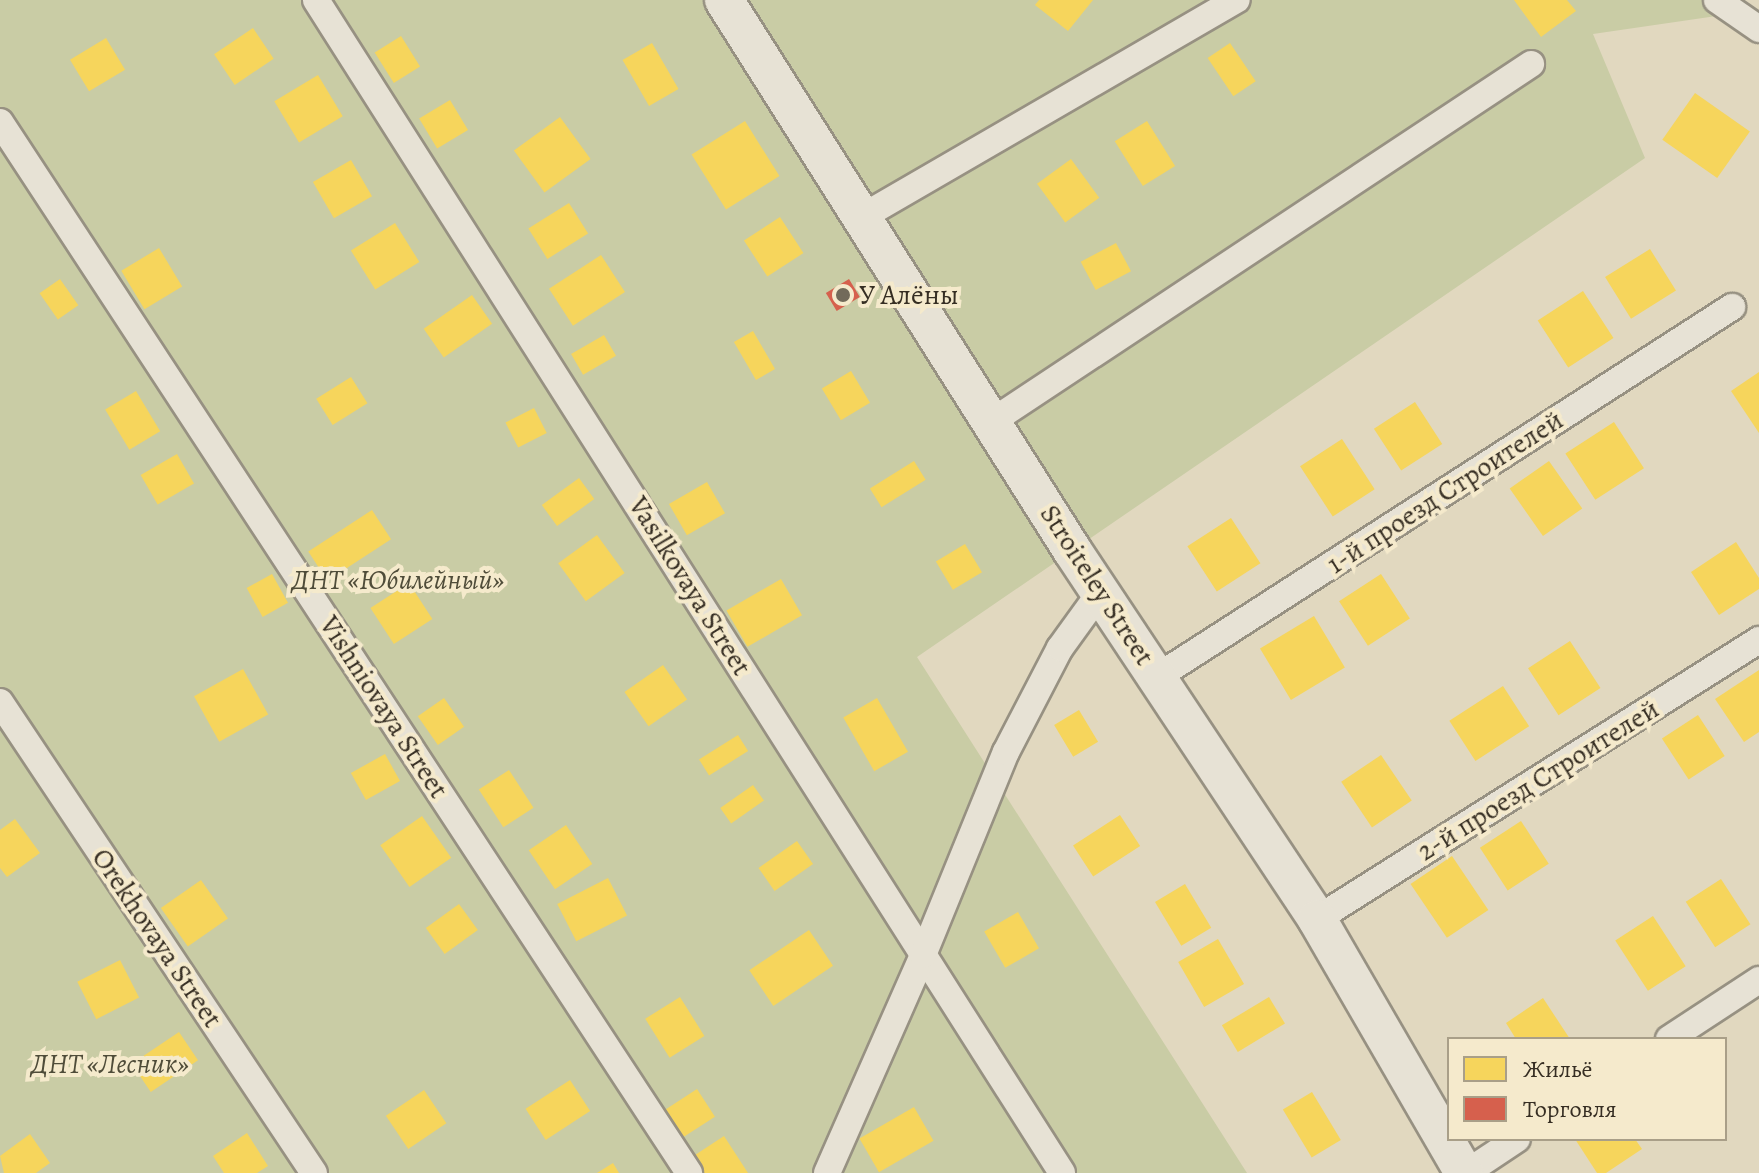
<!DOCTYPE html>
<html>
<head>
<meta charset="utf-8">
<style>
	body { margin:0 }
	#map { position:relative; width:1759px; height:1173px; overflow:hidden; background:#e1d8bf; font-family:Alegreya,serif }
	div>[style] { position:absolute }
	.green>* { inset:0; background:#c9cca5 }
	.homes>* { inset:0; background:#f6d55c; transform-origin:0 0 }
	.shops>* { inset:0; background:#d6604d; transform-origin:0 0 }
	.roads { filter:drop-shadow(2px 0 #979182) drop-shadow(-2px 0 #979182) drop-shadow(0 2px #979182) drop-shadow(0 -2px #979182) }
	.street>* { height:26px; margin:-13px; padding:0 13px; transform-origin:13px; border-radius:13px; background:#e7e2d5 }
	.secondary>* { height:38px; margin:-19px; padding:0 19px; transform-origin:19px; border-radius:19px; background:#e7e2d5 }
	.dots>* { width:22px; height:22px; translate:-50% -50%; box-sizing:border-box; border:4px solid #f5eacc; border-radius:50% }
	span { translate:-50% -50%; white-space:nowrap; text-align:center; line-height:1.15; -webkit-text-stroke:8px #f5eacc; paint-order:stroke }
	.poi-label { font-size:28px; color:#362e23 }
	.left { translate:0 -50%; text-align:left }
	.street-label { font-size:28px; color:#362e23 }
	.park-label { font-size:28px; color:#4f4c39; font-style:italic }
	.legend { position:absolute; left:1447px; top:1037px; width:280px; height:104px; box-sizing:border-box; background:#f5eacc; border:2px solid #a99f88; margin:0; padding:10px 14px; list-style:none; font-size:24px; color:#362e23 }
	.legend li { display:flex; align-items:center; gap:16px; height:40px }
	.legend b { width:40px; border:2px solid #a99f88 }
</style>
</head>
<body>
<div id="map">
	<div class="green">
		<div style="clip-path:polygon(0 0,1736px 0,1737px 13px,1593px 34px,1645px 158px,917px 657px,1247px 1173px,0 1173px)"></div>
	</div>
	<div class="homes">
		<div style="clip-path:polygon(1039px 0,1093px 0,1068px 31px,1035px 5px)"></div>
		<div style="clip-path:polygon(1514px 0,1567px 0,1576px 11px,1541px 37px)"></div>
		<div style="left:253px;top:28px;width:37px;height:47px;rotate:56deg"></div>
		<div style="left:401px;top:36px;width:36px;height:31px;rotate:58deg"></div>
		<div style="left:106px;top:38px;width:37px;height:42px;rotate:59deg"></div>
		<div style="left:652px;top:43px;width:53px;height:34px;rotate:60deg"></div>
		<div style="left:1230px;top:43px;width:46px;height:27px;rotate:56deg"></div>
		<div style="left:318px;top:75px;width:48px;height:51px;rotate:59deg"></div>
		<div style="left:1695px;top:93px;width:67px;height:57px;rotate:35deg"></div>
		<div style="left:450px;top:100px;width:35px;height:36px;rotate:59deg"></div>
		<div style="left:560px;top:117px;width:52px;height:57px;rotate:54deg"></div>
		<div style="left:745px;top:121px;width:65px;height:63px;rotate:58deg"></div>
		<div style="left:1147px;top:121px;width:53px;height:38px;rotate:58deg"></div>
		<div style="left:1071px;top:159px;width:48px;height:42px;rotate:54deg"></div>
		<div style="left:351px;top:160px;width:42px;height:44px;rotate:60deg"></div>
		<div style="left:569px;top:203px;width:36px;height:48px;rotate:58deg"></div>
		<div style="left:780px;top:217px;width:43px;height:43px;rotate:57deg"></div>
		<div style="left:395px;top:223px;width:46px;height:52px;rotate:58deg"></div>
		<div style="left:1116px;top:243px;width:32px;height:40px;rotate:62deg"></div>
		<div style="left:159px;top:248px;width:45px;height:44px;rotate:59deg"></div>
		<div style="left:1650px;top:249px;width:49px;height:53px;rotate:58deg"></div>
		<div style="left:601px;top:255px;width:44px;height:62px;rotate:57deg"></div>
		<div style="left:60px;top:279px;width:32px;height:25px;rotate:55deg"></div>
		<div style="left:1583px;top:291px;width:56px;height:54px;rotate:57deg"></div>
		<div style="left:472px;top:295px;width:35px;height:59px;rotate:55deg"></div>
		<div style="left:753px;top:331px;width:44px;height:22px;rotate:60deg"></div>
		<div style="left:604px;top:335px;width:24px;height:38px;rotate:60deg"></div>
		<div style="left:851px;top:371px;width:37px;height:34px;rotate:59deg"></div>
		<div style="clip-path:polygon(1759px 372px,1759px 433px,1731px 391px)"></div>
		<div style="left:351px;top:377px;width:31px;height:41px;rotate:58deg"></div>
		<div style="left:136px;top:391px;width:47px;height:36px;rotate:59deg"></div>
		<div style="left:1415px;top:402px;width:50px;height:49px;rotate:57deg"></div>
		<div style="left:534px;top:408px;width:28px;height:32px;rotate:63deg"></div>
		<div style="left:1614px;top:422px;width:55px;height:58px;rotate:57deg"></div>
		<div style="left:1342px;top:439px;width:60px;height:50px;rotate:57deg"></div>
		<div style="left:177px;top:454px;width:34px;height:42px;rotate:60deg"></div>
		<div style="left:914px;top:461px;width:22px;height:52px;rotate:58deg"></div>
		<div style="left:1549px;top:461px;width:58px;height:48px;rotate:55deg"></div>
		<div style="left:579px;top:478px;width:26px;height:46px;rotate:54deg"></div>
		<div style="left:707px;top:482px;width:36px;height:44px;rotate:60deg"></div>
		<div style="left:372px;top:510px;width:35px;height:76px;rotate:57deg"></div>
		<div style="left:1231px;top:518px;width:54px;height:52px;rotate:57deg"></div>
		<div style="left:597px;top:535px;width:47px;height:48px;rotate:54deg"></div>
		<div style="clip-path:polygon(1736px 542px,1759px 578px,1759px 589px,1719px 615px,1691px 572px)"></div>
		<div style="left:965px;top:544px;width:33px;height:34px;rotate:59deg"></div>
		<div style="left:272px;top:574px;width:33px;height:29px;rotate:61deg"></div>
		<div style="left:1381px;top:574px;width:53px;height:50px;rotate:57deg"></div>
		<div style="left:781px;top:579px;width:42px;height:63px;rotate:60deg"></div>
		<div style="left:409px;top:583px;width:43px;height:46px;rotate:57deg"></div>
		<div style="left:1314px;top:616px;width:60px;height:63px;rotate:59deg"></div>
		<div style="left:1570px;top:641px;width:56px;height:50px;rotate:57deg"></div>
		<div style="left:663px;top:665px;width:42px;height:47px;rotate:55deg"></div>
		<div style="left:243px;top:669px;width:52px;height:56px;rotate:61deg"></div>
		<div style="clip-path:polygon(1759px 670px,1759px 732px,1744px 742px,1715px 699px)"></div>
		<div style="left:1503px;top:686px;width:48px;height:64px;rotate:57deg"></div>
		<div style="left:444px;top:698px;width:35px;height:32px;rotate:55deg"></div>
		<div style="left:877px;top:698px;width:62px;height:39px;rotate:60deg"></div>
		<div style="left:1079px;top:710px;width:37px;height:29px;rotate:59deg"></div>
		<div style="left:1698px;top:715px;width:49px;height:43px;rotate:57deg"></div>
		<div style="left:738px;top:735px;width:19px;height:46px;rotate:58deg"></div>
		<div style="left:385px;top:754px;width:31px;height:39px;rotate:61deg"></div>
		<div style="left:1381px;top:755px;width:55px;height:48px;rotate:56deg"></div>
		<div style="left:509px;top:770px;width:45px;height:36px;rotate:57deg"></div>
		<div style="left:753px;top:785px;width:19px;height:40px;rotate:55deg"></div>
		<div style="left:1120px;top:815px;width:37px;height:56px;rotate:57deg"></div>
		<div style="left:422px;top:816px;width:51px;height:51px;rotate:55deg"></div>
		<div style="clip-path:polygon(15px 819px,40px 853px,7px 877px,0 868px,0 830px)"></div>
		<div style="left:1521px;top:821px;width:51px;height:49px;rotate:57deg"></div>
		<div style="left:566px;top:825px;width:47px;height:45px;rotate:56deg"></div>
		<div style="left:797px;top:841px;width:28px;height:47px;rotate:55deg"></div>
		<div style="left:1452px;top:856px;width:65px;height:50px;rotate:56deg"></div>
		<div style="left:608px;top:878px;width:42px;height:57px;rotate:63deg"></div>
		<div style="left:1721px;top:879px;width:54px;height:42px;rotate:57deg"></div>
		<div style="left:201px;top:880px;width:47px;height:49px;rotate:55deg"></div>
		<div style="left:1185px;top:884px;width:51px;height:35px;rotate:59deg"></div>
		<div style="left:459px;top:904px;width:32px;height:41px;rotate:54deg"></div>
		<div style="left:1018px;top:912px;width:42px;height:39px;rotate:60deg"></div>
		<div style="left:1653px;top:916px;width:60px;height:45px;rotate:57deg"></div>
		<div style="left:809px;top:930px;width:43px;height:72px;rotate:56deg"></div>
		<div style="left:1218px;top:939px;width:52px;height:46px;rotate:60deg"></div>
		<div style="left:120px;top:960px;width:42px;height:48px;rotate:63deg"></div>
		<div style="left:680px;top:997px;width:46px;height:41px;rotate:58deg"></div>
		<div style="left:1269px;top:997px;width:31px;height:55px;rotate:59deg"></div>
		<div style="clip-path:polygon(1543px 998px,1570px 1039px,1516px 1039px,1506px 1023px)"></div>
		<div style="left:179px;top:1032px;width:34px;height:57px;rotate:56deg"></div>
		<div style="left:570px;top:1080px;width:37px;height:53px;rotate:57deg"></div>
		<div style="left:697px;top:1089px;width:33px;height:38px;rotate:57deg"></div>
		<div style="left:424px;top:1090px;width:40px;height:46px;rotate:56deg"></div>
		<div style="left:1312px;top:1092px;width:56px;height:34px;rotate:59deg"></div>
		<div style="left:914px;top:1107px;width:39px;height:63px;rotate:60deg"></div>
		<div style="clip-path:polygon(247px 1133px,268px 1166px,257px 1173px,224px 1173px,213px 1156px)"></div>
		<div style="clip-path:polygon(30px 1134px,50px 1163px,36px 1173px,4px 1173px,0 1156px)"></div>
		<div style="clip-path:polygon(724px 1136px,748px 1173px,702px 1173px,692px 1157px)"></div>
		<div style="clip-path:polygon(1575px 1139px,1635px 1139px,1642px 1149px,1606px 1173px,1597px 1173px)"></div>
		<div style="clip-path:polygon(613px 1163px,619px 1173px,597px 1173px)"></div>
	</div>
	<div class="shops">
		<div style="left:849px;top:279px;width:21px;height:27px;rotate:59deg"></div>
	</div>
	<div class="roads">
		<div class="street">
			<div style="left:316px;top:0;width:1390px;rotate:57.54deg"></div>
			<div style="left:1717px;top:0;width:51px;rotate:34.6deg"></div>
			<div style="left:0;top:122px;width:1257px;rotate:56.75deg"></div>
			<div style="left:862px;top:217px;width:433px;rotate:-30.1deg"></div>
			<div style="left:991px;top:422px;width:648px;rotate:-33.54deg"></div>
			<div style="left:1157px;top:677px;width:684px;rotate:-32.76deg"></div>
			<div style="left:0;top:702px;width:566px;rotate:56.31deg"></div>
			<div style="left:1317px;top:919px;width:523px;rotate:-32.26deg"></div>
			<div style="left:1669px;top:1039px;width:108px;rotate:-33.2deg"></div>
			<div style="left:827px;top:1173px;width:238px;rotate:-66.2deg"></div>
			<div style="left:923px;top:955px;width:219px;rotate:-67.8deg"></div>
			<div style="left:1006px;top:752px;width:117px;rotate:-62.6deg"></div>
			<div style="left:1060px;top:648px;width:72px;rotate:-54.1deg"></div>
			<div style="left:1466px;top:1173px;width:61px;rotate:-33.7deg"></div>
		</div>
		<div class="secondary">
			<div style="left:724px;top:0;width:651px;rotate:57.68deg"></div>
			<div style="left:1072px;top:550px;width:443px;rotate:56.4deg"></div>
			<div style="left:1317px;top:919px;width:293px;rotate:59.9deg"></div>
		</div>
	</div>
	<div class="dots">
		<div style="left:843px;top:295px;background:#726a5a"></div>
	</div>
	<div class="poi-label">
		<span class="left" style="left:859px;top:295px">У Алёны</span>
	</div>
	<div class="street-label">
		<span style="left:1445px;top:492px;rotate:-33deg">1-й проезд Строителей</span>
		<span style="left:1097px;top:585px;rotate:57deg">Stroiteley Street</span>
		<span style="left:690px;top:586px;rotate:58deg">Vasilkovaya Street</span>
		<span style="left:384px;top:707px;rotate:57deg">Vishniovaya Street</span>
		<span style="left:1538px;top:780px;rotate:-32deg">2-й проезд Строителей</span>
		<span style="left:157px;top:938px;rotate:56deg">Orekhovaya Street</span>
	</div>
	<div class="park-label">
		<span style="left:398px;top:580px">ДНТ «Юбилейный»</span>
		<span style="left:110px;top:1064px">ДНТ «Лесник»</span>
	</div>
	<ul class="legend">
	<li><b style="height:22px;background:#f6d55c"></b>Жильё</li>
	<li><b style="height:22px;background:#d6604d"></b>Торговля</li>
	</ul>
</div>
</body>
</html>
